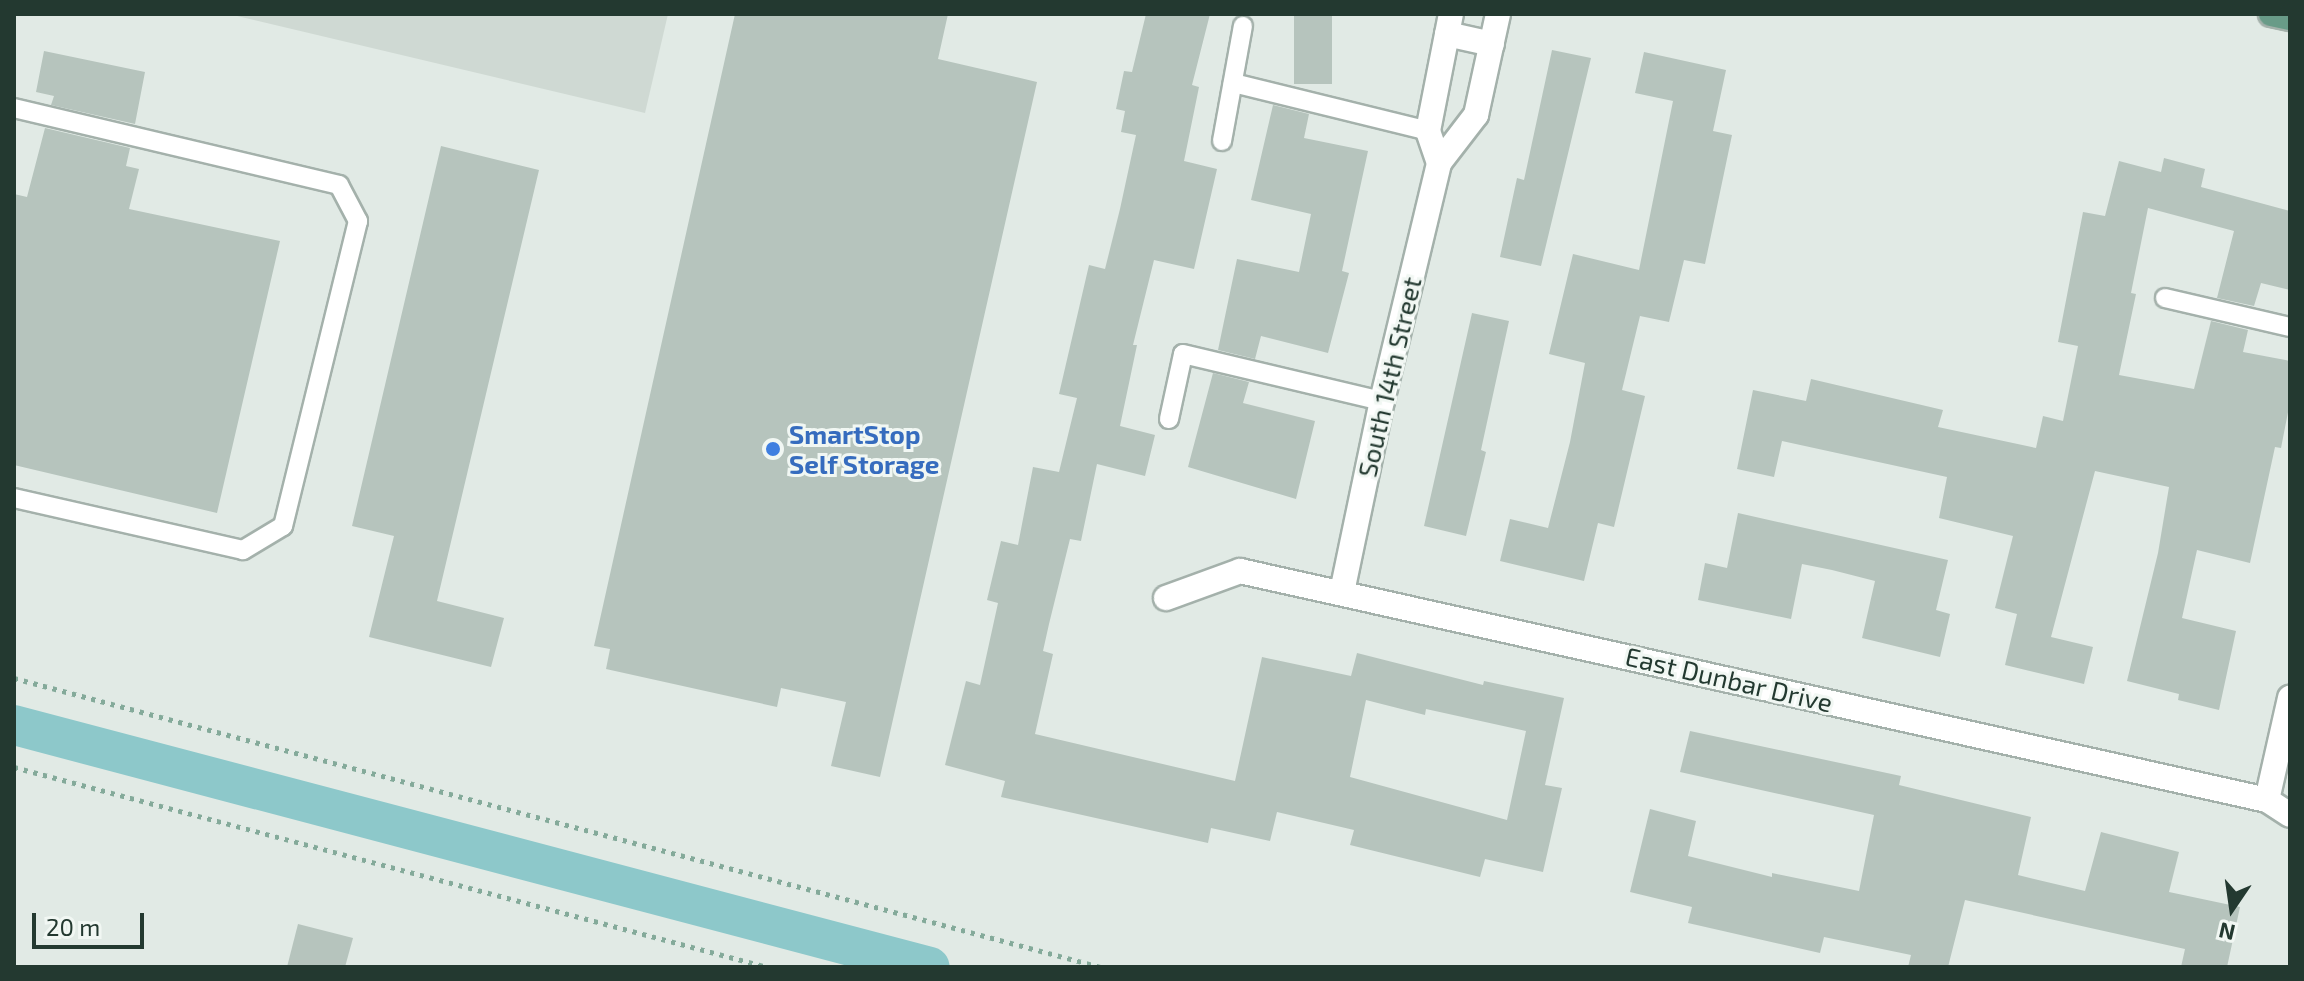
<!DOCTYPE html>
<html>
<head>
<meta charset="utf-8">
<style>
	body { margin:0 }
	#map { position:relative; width:2304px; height:981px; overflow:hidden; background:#e1eae5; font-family:"Exo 2",sans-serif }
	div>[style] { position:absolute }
	.built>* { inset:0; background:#cfd9d3 }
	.canal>* { height:40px; margin:-20px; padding:0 20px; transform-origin:20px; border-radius:20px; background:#8dc8ca }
	.building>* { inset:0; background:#b6c4bd; transform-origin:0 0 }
	.path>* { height:5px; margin-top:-2.5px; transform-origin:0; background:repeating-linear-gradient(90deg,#84aa9a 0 4px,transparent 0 10px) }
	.roads { filter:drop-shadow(2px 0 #a4b1ab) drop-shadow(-2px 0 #a4b1ab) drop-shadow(0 2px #a4b1ab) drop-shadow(0 -2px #a4b1ab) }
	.service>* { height:18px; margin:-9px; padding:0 9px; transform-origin:9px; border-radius:9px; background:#fff }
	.minor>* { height:24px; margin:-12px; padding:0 12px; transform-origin:12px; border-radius:12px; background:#fff }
	.primary>* { height:24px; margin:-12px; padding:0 12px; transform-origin:12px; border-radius:12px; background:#699b88 }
	.dots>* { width:22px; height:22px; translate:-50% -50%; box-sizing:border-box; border:4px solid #f1f7f3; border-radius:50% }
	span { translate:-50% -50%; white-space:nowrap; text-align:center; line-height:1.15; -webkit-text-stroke:6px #f1f7f3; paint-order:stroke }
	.street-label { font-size:26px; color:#233930 }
	.shop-label { font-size:26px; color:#366cbe; font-weight:700 }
	.left { translate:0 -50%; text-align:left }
	.frame { position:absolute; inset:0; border:16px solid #233930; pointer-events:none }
	.north { position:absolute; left:2192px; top:869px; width:80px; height:80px; -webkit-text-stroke:6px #f1f7f3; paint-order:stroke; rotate:193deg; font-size:22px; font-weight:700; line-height:32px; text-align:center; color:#233930 }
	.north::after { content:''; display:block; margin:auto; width:28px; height:36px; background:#233930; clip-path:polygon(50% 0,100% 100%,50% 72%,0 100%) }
	.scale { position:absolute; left:32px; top:913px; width:112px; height:36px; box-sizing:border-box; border:4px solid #233930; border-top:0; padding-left:10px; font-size:24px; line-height:28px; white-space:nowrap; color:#233930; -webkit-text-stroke:6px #f1f7f3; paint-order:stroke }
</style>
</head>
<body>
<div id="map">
	<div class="built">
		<div style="clip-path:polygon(229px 14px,668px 14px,645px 113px)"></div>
	</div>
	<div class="canal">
		<div style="left:14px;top:725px;width:947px;rotate:14.8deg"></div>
	</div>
	<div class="building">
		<div style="clip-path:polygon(735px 14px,948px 14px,938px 59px,1037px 82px,880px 777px,831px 766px,846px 702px,781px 688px,777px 707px,606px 669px,610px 649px,594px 646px)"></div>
		<div style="clip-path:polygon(evenodd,1146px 14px,1210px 14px,1192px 85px,1199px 87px,1184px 161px,1217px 169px,1194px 269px,1154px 260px,1133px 345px,1137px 345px,1120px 426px,1155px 435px,1145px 476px,1097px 464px,1081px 541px,1070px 539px,1049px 624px,1043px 651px,1053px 654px,1035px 734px,1235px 781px,1262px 657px,1351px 676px,1357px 653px,1483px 685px,1484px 681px,1564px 698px,1545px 785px,1562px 788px,1543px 872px,1485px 859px,1480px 877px,1350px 845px,1354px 830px,1277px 812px,1270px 841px,1211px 828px,1208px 843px,1001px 797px,1005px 781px,945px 765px,966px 681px,980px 685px,998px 603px,987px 600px,1001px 541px,1018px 545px,1033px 467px,1059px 472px,1077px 398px,1059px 394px,1089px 265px,1105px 269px,1120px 209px,1136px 135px,1121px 132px,1125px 111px,1116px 109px,1124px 71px,1132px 72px,1146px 14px,1366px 700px,1425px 715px,1426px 709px,1526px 731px,1507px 820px,1350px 777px,1366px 700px)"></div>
		<div style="left:1294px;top:14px;width:38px;height:70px"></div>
		<div style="clip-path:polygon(1552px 50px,1591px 58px,1541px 266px,1500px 257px,1517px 178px,1524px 180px)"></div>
		<div style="clip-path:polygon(44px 51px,145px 72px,135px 124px,51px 105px,54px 96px,36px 92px)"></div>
		<div style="clip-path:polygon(1644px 52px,1726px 70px,1713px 131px,1732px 135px,1705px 264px,1684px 260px,1669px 322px,1640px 316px,1622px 390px,1645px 396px,1614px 527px,1598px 523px,1584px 581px,1500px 561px,1510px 519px,1548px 528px,1570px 442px,1585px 363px,1549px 354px,1573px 254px,1639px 270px,1673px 101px,1635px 93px)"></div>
		<div style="clip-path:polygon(1273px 105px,1309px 114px,1304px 138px,1368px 151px,1342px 271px,1349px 273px,1328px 353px,1261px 336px,1255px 359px,1218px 350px,1237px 259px,1299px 272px,1311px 214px,1251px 200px)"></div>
		<div style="clip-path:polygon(45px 128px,130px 148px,126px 166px,139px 169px,129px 209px,280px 241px,217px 513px,14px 465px,14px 194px,27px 197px)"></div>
		<div style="clip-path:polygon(441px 146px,539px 170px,437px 601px,504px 618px,491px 667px,369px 637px,394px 536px,352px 526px)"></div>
		<div style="clip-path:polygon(2164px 158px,2205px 169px,2201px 187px,2290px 211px,2290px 290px,2261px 283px,2254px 306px,2217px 298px,2234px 231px,2148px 208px,2131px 293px,2136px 294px,2119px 375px,2194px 389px,2211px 321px,2248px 330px,2243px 352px,2290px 361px,2290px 402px,2281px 448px,2275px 447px,2250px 563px,2197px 550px,2182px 618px,2236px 631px,2219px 710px,2178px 700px,2179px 694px,2127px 681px,2158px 553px,2169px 487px,2095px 471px,2051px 637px,2093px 647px,2084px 684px,2005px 665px,2017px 614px,1995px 608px,2013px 536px,1939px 518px,1947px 477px,1782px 441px,1774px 477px,1737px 469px,1753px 390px,1806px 401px,1811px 379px,1943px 410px,1938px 427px,2036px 448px,2043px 416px,2063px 421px,2078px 346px,2058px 342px,2083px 212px,2105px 216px,2119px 161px,2161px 172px)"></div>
		<div style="clip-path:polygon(1472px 313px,1509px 321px,1481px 450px,1486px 452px,1466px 536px,1424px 526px)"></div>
		<div style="clip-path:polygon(1213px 373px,1249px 382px,1243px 403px,1315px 421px,1296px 499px,1188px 467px)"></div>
		<div style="clip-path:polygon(1738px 513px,1948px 560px,1936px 610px,1950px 614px,1940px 657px,1862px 638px,1875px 581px,1832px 570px,1802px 564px,1791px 619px,1698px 600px,1705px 563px,1727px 568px)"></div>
		<div style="clip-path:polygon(1690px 731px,1901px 776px,1899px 785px,2031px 817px,2018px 875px,2051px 883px,2085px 891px,2101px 832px,2179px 852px,2169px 892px,2240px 907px,2227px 967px,2181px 967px,2185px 949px,1965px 900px,1948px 967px,1908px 967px,1911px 955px,1824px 937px,1820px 953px,1688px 923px,1692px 907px,1630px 892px,1650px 809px,1696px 821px,1688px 856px,1772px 877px,1772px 873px,1859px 891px,1874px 815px,1680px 772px)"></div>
		<div style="clip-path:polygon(298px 924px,353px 938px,345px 967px,287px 967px)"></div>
	</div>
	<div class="path">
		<div style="left:14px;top:678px;width:1125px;rotate:14.89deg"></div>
		<div style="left:14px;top:767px;width:779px;rotate:14.87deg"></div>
	</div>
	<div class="roads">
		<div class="service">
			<div style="left:1233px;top:83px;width:201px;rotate:13.8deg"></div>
			<div style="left:14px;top:108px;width:334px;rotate:13.3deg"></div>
			<div style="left:339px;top:185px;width:41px;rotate:62.2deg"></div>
			<div style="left:358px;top:221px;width:314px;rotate:103.8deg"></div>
			<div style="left:283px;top:526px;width:47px;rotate:149deg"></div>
			<div style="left:243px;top:550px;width:235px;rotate:-167.2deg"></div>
			<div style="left:1222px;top:141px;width:117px;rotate:-79.7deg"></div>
			<div style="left:2165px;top:298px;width:128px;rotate:13.1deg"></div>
			<div style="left:1169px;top:419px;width:66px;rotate:-77.8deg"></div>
			<div style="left:1183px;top:354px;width:204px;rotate:13.3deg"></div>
		</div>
		<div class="minor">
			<div style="left:1447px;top:34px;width:46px;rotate:12.5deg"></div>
			<div style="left:1439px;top:163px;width:34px;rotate:-109deg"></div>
			<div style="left:1428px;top:131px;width:119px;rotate:-78.9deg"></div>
			<div style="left:1342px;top:592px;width:195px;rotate:-78.2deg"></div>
			<div style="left:1382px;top:401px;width:245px;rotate:-76.5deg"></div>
			<div style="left:1439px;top:163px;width:61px;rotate:-52.4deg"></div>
			<div style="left:1476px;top:115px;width:103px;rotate:-77.7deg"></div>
			<div style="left:1166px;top:598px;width:79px;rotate:-20deg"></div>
			<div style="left:1240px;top:571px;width:1052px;rotate:12.57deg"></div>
			<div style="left:2267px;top:800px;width:27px;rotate:33deg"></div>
			<div style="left:2267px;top:800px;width:105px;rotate:-77.3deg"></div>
		</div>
		<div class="primary">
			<div style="left:2271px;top:14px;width:19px;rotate:12deg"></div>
		</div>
	</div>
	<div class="dots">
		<div style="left:773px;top:449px;background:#3f7fe0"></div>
	</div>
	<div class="street-label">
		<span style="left:1389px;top:377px;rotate:-77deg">South 14th Street</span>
		<span style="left:1729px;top:679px;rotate:13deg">East Dunbar Drive</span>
	</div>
	<div class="shop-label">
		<span class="left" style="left:789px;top:449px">SmartStop<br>Self Storage</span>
	</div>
	<div class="frame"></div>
	<div class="north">N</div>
	<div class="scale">20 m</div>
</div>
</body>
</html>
